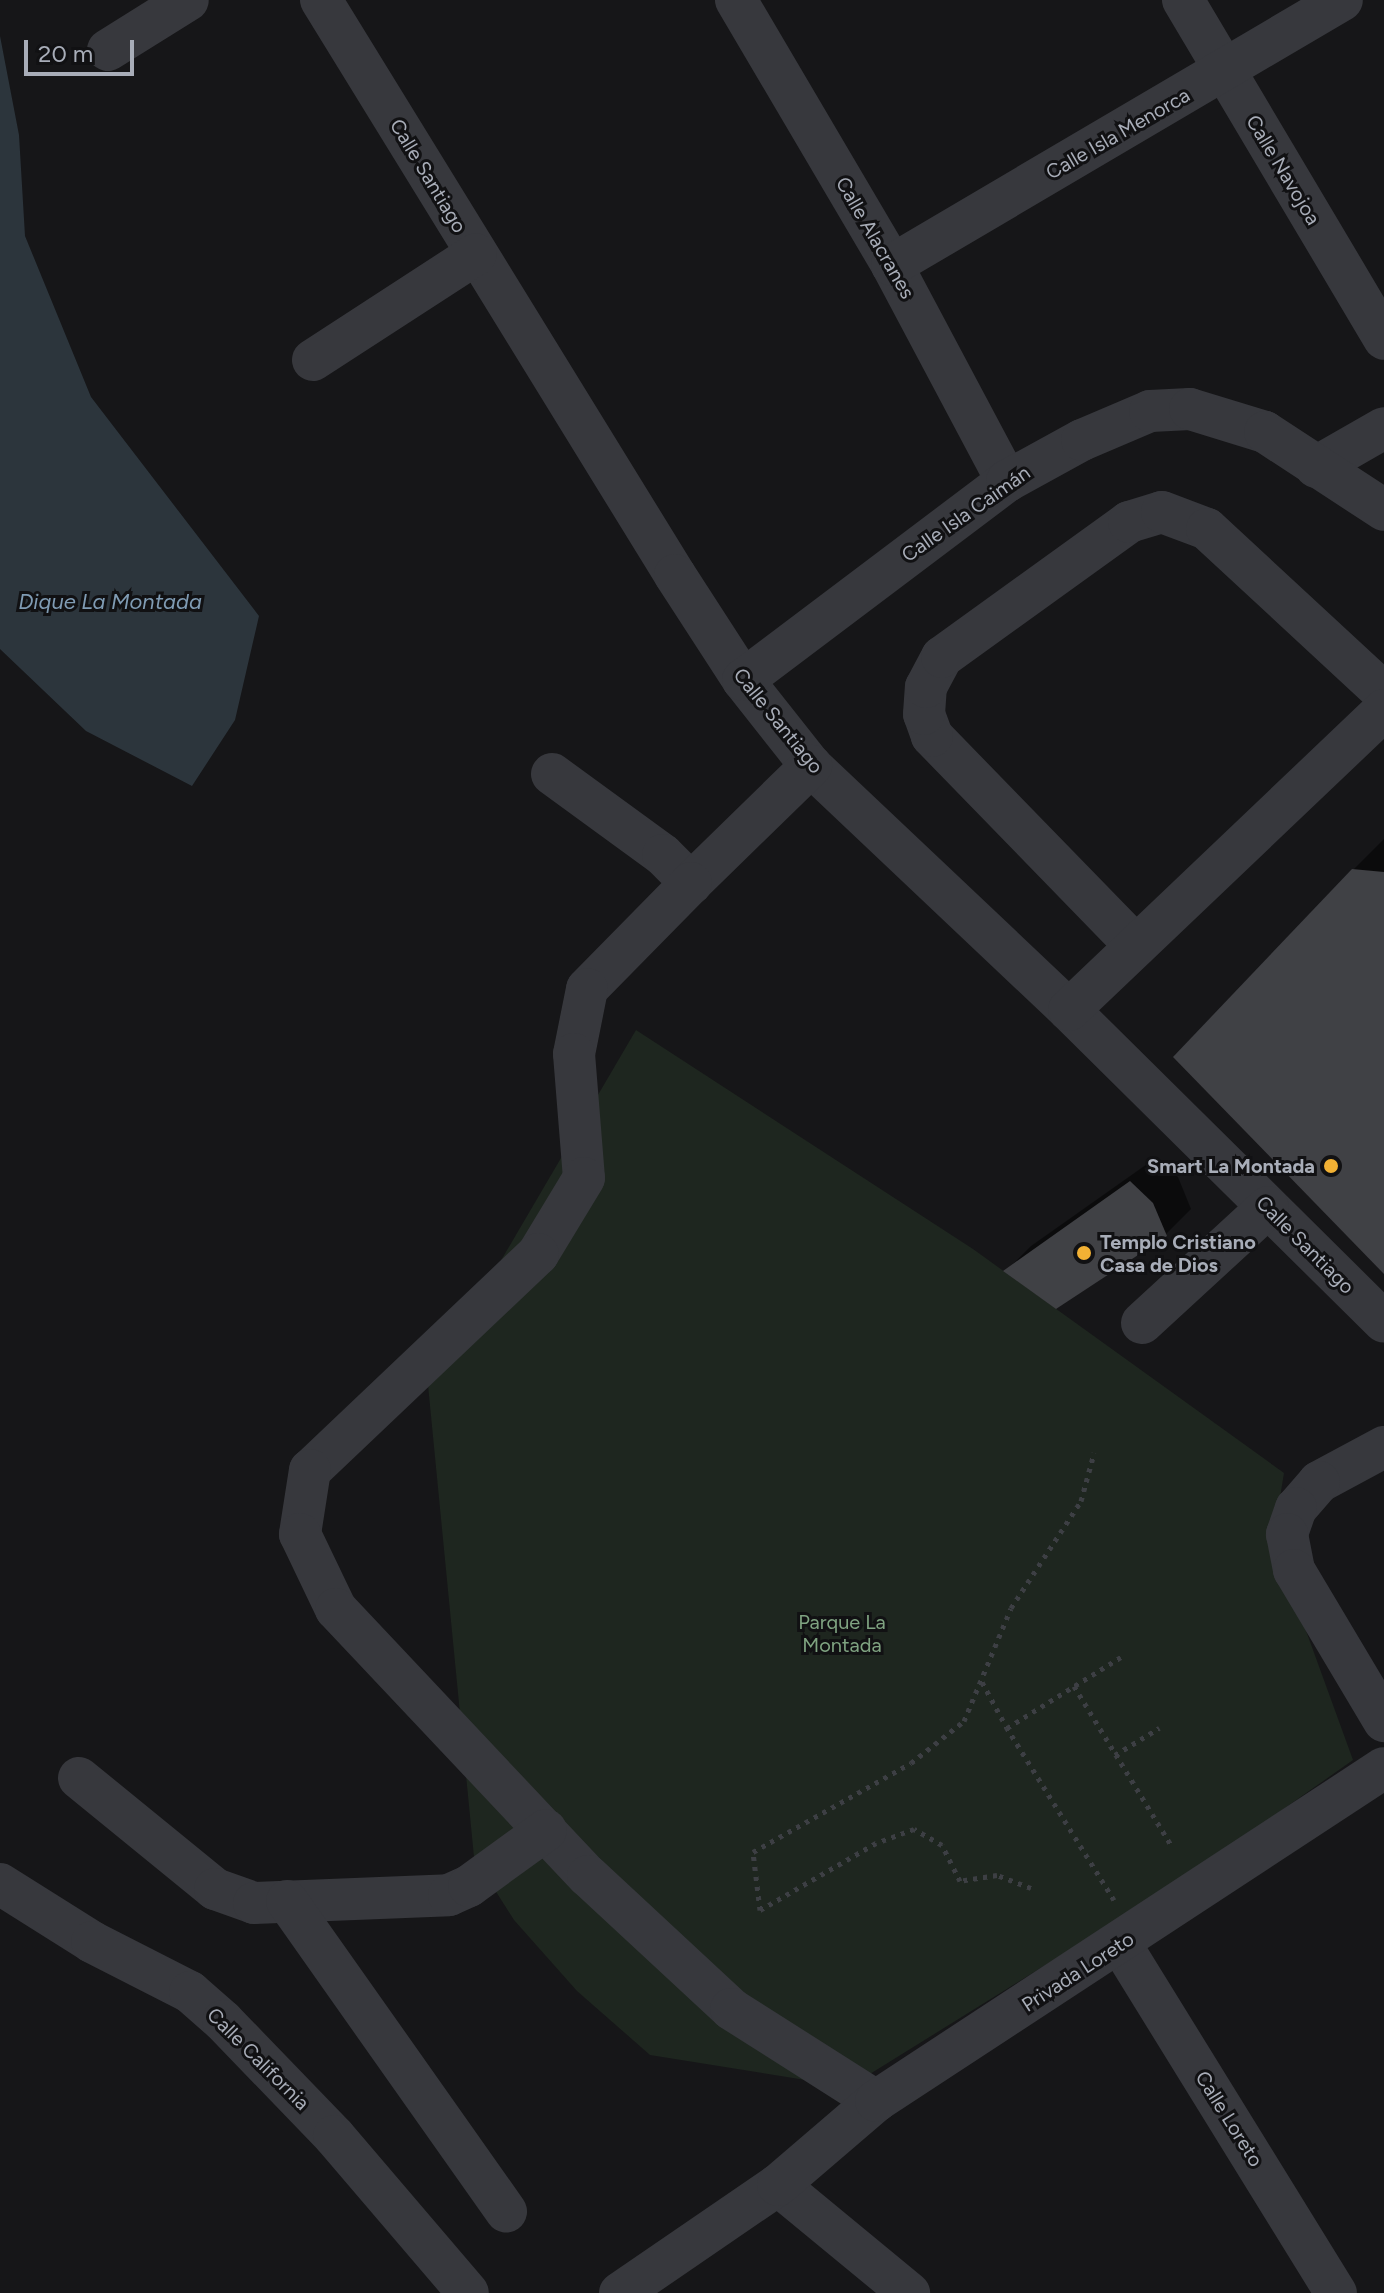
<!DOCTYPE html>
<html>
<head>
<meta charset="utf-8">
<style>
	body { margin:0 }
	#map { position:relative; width:1384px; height:2293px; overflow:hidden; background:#161618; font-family:Figtree,sans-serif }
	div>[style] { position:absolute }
	.green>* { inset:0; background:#1e261f }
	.water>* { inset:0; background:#2c353c }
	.shadow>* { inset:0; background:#0007 }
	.building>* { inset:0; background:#404145 }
	.path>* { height:5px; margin-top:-2.5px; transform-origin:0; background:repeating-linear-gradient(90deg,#3d3f44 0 4px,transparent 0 10px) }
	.minor>* { height:42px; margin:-21px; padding:0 21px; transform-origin:21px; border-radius:21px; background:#37383d }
	.dots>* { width:22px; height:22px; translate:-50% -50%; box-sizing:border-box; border:4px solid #111113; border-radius:50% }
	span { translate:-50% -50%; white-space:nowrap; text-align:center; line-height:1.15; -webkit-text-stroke:6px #111113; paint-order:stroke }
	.street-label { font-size:20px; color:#a8adb8 }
	.poi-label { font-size:20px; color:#a8adb8; font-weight:700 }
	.right { translate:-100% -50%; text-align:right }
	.left { translate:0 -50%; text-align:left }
	.park-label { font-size:20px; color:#7fa381 }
	.water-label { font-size:22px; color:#7f9bb3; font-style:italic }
	.scale { position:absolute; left:24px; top:40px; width:110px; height:36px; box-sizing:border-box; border:4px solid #a8adb8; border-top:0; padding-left:10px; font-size:24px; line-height:28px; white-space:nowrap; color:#a8adb8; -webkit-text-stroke:6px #111113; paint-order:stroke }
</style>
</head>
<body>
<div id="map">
	<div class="green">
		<div style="clip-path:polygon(636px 1030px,973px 1249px,1284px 1473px,1273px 1540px,1353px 1760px,1187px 1877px,849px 2087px,650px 2055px,577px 1991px,514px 1920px,474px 1857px,428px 1385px)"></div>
	</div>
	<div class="water">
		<div style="clip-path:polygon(0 36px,19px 135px,25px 236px,91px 397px,259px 616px,235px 720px,192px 786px,86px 731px,0 649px)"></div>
	</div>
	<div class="shadow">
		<div style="clip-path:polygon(1384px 839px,1384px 1271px,1353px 870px)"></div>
		<div style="clip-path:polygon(1157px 1157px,1178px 1177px,1191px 1209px,1166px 1234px,1006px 1271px,1031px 1246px)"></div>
	</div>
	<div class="building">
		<div style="clip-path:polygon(1352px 869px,1384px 872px,1384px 1274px,1173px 1057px)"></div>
		<div style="clip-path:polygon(1130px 1181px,1153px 1203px,1167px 1236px,1056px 1309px,1003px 1271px)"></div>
	</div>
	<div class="path">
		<div style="left:982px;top:1682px;width:52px;rotate:61.5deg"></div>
		<div style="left:1074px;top:1686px;width:186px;rotate:58.6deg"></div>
		<div style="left:1115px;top:1755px;width:52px;rotate:-31.5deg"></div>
		<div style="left:1031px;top:1888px;width:36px;rotate:-159deg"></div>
		<div style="left:997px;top:1875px;width:37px;rotate:171deg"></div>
		<div style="left:960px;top:1881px;width:40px;rotate:-116.6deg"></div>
		<div style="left:942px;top:1845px;width:32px;rotate:-150deg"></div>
		<div style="left:914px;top:1829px;width:40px;rotate:159.8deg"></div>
		<div style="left:876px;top:1843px;width:134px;rotate:150deg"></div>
		<div style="left:760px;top:1910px;width:58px;rotate:-96.9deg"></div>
		<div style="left:753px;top:1852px;width:181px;rotate:-29.4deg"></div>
		<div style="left:911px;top:1763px;width:68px;rotate:-38.4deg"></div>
		<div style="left:964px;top:1721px;width:122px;rotate:-67.4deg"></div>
		<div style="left:1011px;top:1608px;width:128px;rotate:-56.8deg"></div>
		<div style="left:1081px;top:1501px;width:50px;rotate:-74.8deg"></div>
		<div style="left:1114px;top:1900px;width:203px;rotate:-121.9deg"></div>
		<div style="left:1007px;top:1728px;width:134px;rotate:-31.9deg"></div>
	</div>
	<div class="minor">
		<div style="left:321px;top:0;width:675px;rotate:58.38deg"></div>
		<div style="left:675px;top:575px;width:125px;rotate:57.1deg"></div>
		<div style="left:743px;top:680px;width:110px;rotate:51.7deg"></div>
		<div style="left:811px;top:766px;width:355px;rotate:43.4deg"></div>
		<div style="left:1069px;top:1010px;width:443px;rotate:44.7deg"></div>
		<div style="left:736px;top:0;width:308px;rotate:59.5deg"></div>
		<div style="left:892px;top:265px;width:245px;rotate:62deg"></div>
		<div style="left:1183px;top:0;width:394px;rotate:59.3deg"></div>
		<div style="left:108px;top:50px;width:94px;rotate:-32deg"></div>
		<div style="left:892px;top:265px;width:522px;rotate:-30.49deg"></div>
		<div style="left:313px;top:360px;width:194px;rotate:-33deg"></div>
		<div style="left:1316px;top:467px;width:78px;rotate:-29.8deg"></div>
		<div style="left:743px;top:680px;width:331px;rotate:-37deg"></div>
		<div style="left:1007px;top:481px;width:85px;rotate:-28.7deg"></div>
		<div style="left:1082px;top:440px;width:74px;rotate:-23.1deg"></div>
		<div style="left:1150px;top:411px;width:40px;rotate:-2.9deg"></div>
		<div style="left:1190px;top:409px;width:78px;rotate:17deg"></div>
		<div style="left:1265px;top:432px;width:142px;rotate:33.2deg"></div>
		<div style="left:552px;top:774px;width:137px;rotate:36.1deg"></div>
		<div style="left:663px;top:855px;width:40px;rotate:45deg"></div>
		<div style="left:691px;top:883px;width:168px;rotate:-44.3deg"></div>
		<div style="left:691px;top:883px;width:148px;rotate:134.5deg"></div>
		<div style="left:587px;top:989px;width:66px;rotate:101.3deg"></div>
		<div style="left:574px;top:1054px;width:124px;rotate:85.4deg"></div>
		<div style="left:584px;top:1178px;width:89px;rotate:121.2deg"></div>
		<div style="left:538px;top:1254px;width:314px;rotate:136.5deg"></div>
		<div style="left:310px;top:1470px;width:65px;rotate:98.9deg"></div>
		<div style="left:300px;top:1534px;width:83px;rotate:64.4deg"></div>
		<div style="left:336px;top:1609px;width:367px;rotate:46.7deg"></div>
		<div style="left:588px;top:1876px;width:195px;rotate:42.9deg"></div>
		<div style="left:731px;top:2009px;width:172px;rotate:32.4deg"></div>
		<div style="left:1136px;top:946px;width:293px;rotate:-134.2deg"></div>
		<div style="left:932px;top:736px;width:23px;rotate:-110deg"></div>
		<div style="left:924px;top:714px;width:27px;rotate:-86deg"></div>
		<div style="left:926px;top:687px;width:34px;rotate:-62deg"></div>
		<div style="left:942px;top:657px;width:231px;rotate:-35.8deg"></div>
		<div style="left:1129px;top:522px;width:34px;rotate:-17deg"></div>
		<div style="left:1162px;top:512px;width:48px;rotate:20.7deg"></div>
		<div style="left:1207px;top:529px;width:241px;rotate:42.8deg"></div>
		<div style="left:1069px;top:1010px;width:435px;rotate:-43.6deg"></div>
		<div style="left:1142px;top:1323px;width:171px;rotate:-42.6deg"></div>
		<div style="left:1384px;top:1447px;width:74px;rotate:151.7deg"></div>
		<div style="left:1319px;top:1482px;width:35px;rotate:131deg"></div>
		<div style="left:1296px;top:1508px;width:28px;rotate:109deg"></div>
		<div style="left:1287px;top:1534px;width:37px;rotate:79deg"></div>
		<div style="left:1294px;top:1570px;width:176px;rotate:59.2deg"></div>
		<div style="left:79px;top:1778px;width:176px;rotate:39.2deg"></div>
		<div style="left:215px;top:1889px;width:41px;rotate:19.7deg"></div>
		<div style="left:254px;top:1903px;width:195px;rotate:-2.3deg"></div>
		<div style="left:449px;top:1895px;width:22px;rotate:-24deg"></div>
		<div style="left:469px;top:1886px;width:95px;rotate:-36deg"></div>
		<div style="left:0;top:1884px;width:109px;rotate:32.2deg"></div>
		<div style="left:92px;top:1942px;width:110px;rotate:27deg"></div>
		<div style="left:190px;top:1992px;width:44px;rotate:41.3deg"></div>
		<div style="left:223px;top:2021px;width:160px;rotate:46deg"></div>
		<div style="left:334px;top:2136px;width:206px;rotate:49.5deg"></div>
		<div style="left:287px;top:1901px;width:380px;rotate:54.8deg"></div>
		<div style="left:1121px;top:1945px;width:409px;rotate:58.3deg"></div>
		<div style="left:778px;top:2185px;width:170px;rotate:39.5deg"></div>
		<div style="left:620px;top:2293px;width:191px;rotate:-34.4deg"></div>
		<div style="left:778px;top:2185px;width:129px;rotate:-40.6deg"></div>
		<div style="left:876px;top:2101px;width:607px;rotate:-33.25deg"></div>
	</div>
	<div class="dots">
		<div style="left:1331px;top:1166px;background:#f2b134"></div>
		<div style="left:1084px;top:1253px;background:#f2b134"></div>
	</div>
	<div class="street-label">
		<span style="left:1118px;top:134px;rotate:-30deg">Calle Isla Menorca</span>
		<span style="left:1283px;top:170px;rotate:59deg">Calle Navojoa</span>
		<span style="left:428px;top:176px;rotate:59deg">Calle Santiago</span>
		<span style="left:875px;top:238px;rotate:60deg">Calle Alacranes</span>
		<span style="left:966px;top:514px;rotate:-35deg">Calle Isla Caimán</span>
		<span style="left:778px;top:721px;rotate:51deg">Calle Santiago</span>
		<span style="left:1305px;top:1245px;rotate:45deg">Calle Santiago</span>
		<span style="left:1078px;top:1972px;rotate:-33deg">Privada Loreto</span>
		<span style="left:258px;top:2059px;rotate:45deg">Calle California</span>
		<span style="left:1229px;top:2119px;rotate:58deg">Calle Loreto</span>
	</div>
	<div class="poi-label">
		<span class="right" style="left:1315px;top:1166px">Smart La Montada</span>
		<span class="left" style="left:1100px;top:1254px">Templo Cristiano<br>Casa de Dios</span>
	</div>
	<div class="park-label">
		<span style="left:842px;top:1634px">Parque La<br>Montada</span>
	</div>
	<div class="water-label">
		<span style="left:110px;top:602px">Dique La Montada</span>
	</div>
	<div class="scale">20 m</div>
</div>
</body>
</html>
